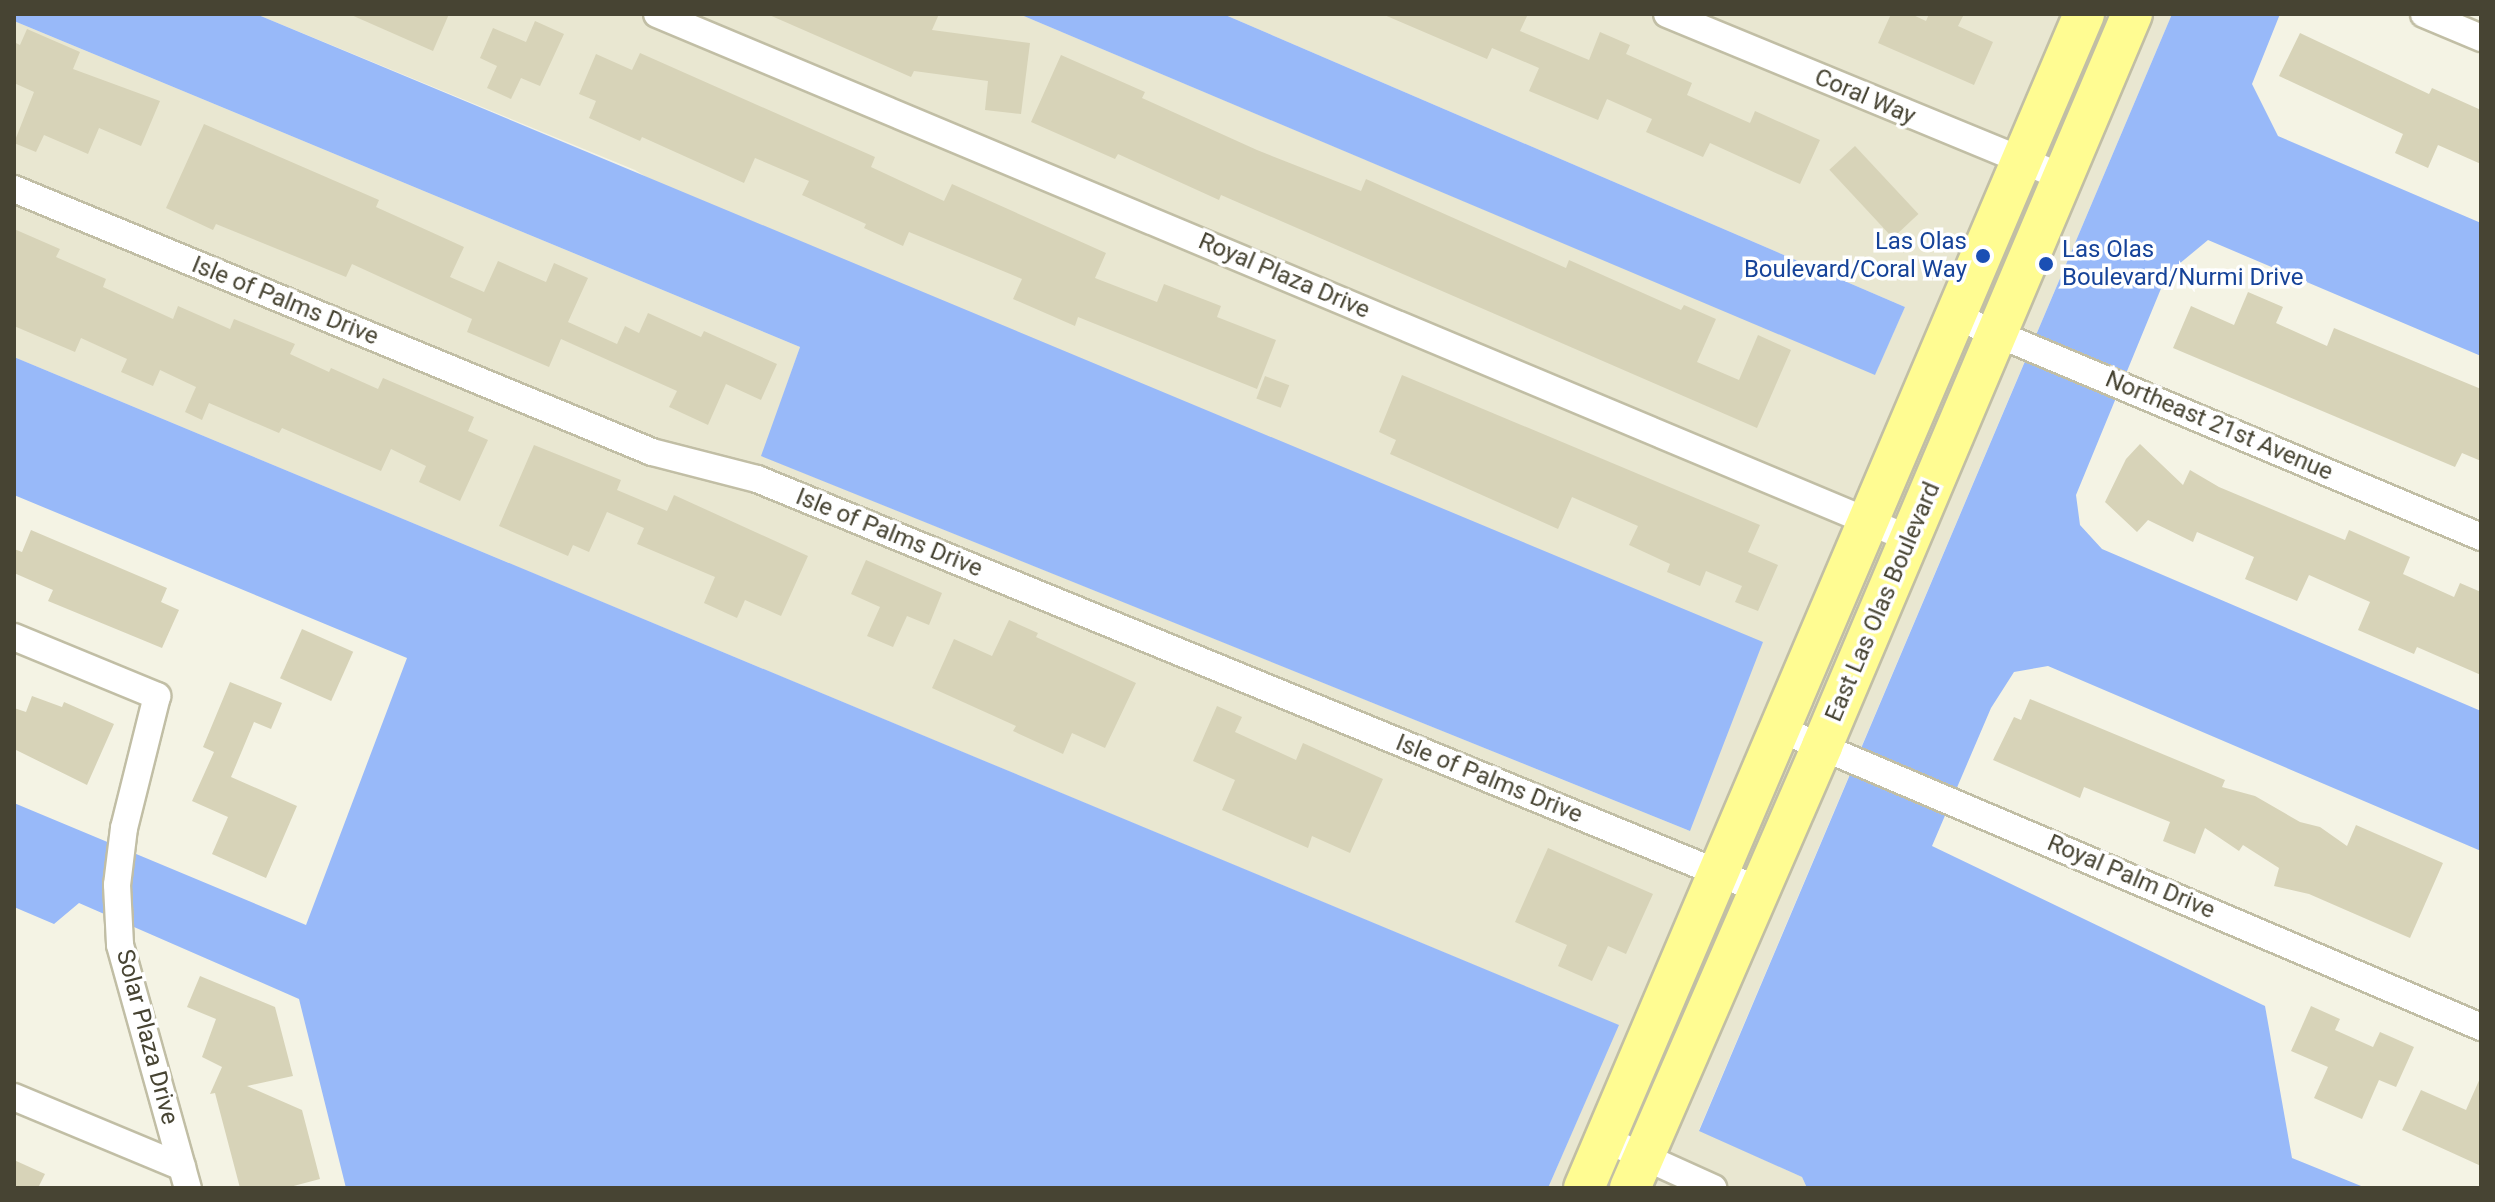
<!DOCTYPE html>
<html>
<head>
<meta charset="utf-8">
<style>
	body { margin:0 }
	#map { position:relative; width:2495px; height:1202px; overflow:hidden; background:#f4f3e4; font-family:Roboto,sans-serif }
	div>[style] { position:absolute }
	.residential>* { inset:0; background:#e9e7d1 }
	.water>* { inset:0; background:#98b9f9 }
	.building>* { inset:0; background:#d7d3b8; transform-origin:0 0 }
	.roads { filter:drop-shadow(2px 0 #c1bea5) drop-shadow(-2px 0 #c1bea5) drop-shadow(0 2px #c1bea5) drop-shadow(0 -2px #c1bea5) }
	.street>* { height:26px; margin:-13px; padding:0 13px; transform-origin:13px; border-radius:13px; background:#fff }
	.primary>* { height:40px; margin:-20px; padding:0 20px; transform-origin:20px; border-radius:20px; background:#fffc92 }
	.dots>* { width:22px; height:22px; translate:-50% -50%; box-sizing:border-box; border:4px solid #fff; border-radius:50% }
	span { translate:-50% -50%; white-space:nowrap; text-align:center; line-height:1.15; -webkit-text-stroke:7px #fff; paint-order:stroke }
	.street-label { font-size:24px; color:#474433 }
	.transit-label { font-size:24px; color:#164399 }
	.right { translate:-100% -50%; text-align:right }
	.left { translate:0 -50%; text-align:left }
	.frame { position:absolute; inset:0; border:16px solid #474433; pointer-events:none }
</style>
</head>
<body>
<div id="map">
	<div class="residential">
		<div style="clip-path:polygon(256px 14px,1019px 14px,1875px 374px,1905px 307px,1223px 14px,2172px 14px,1699px 1130px,1802px 1177px,1807px 1188px,1548px 1188px,1618px 1025px,14px 357px,14px 21px,800px 347px,762px 456px,1690px 831px,635px 170px)"></div>
	</div>
	<div class="water">
		<div style="clip-path:polygon(14px 14px,256px 14px,1763px 642px,1690px 831px,761px 456px,800px 347px,14px 21px)"></div>
		<div style="clip-path:polygon(1019px 14px,1223px 14px,1905px 307px,1875px 375px)"></div>
		<div style="clip-path:polygon(2172px 14px,2280px 14px,2252px 84px,2278px 136px,2481px 223px,2481px 356px,2208px 240px,2167px 274px,2076px 495px,2080px 525px,2102px 549px,2481px 711px,2481px 851px,2048px 666px,2014px 672px,1991px 708px,1932px 846px,2265px 1006px,2292px 1158px,2366px 1188px,1807px 1188px,1802px 1177px,1699px 1131px)"></div>
		<div style="clip-path:polygon(14px 357px,1619px 1025px,1548px 1188px,346px 1188px,299px 999px,79px 903px,54px 924px,14px 907px,14px 803px,306px 925px,407px 658px,14px 495px)"></div>
	</div>
	<div class="building">
		<div style="clip-path:polygon(349px 14px,449px 14px,433px 51px)"></div>
		<div style="clip-path:polygon(767px 14px,939px 14px,932px 30px,1030px 43px,1021px 114px,985px 110px,988px 81px,914px 71px,911px 77px)"></div>
		<div style="clip-path:polygon(1382px 14px,1528px 14px,1520px 31px,1589px 60px,1600px 32px,1630px 45px,1626px 54px,1692px 83px,1687px 95px,1750px 123px,1755px 111px,1820px 140px,1800px 184px,1710px 143px,1703px 157px,1646px 132px,1652px 119px,1607px 99px,1598px 120px,1529px 91px,1539px 68px,1492px 48px,1487px 59px)"></div>
		<div style="clip-path:polygon(1891px 14px,1911px 14px,1926px 21px,1929px 14px,1964px 14px,1958px 26px,1993px 42px,1974px 85px,1878px 43px)"></div>
		<div style="clip-path:polygon(535px 21px,564px 34px,540px 86px,521px 78px,511px 99px,487px 88px,497px 66px,480px 58px,493px 28px,526px 42px)"></div>
		<div style="clip-path:polygon(27px 29px,80px 52px,73px 69px,160px 101px,141px 146px,99px 128px,88px 154px,44px 135px,36px 152px,14px 143px,34px 92px,14px 83px,14px 42px,20px 45px)"></div>
		<div style="clip-path:polygon(2300px 33px,2429px 94px,2432px 88px,2481px 110px,2481px 164px,2438px 145px,2428px 168px,2395px 153px,2403px 134px,2279px 76px)"></div>
		<div style="clip-path:polygon(640px 53px,875px 157px,871px 167px,944px 201px,952px 184px,1106px 253px,1095px 278px,1157px 302px,1164px 284px,1221px 306px,1217px 317px,1276px 340px,1257px 389px,1078px 317px,1075px 326px,1013px 299px,1022px 279px,909px 232px,903px 246px,864px 228px,866px 224px,802px 195px,809px 181px,755px 158px,744px 183px,642px 137px,640px 141px,589px 118px,596px 101px,579px 94px,596px 54px,632px 70px)"></div>
		<div style="clip-path:polygon(1061px 55px,1145px 92px,1142px 98px,1257px 150px,1361px 191px,1366px 179px,1566px 268px,1569px 260px,1681px 310px,1684px 305px,1716px 319px,1697px 362px,1739px 380px,1758px 335px,1791px 350px,1757px 428px,1221px 195px,1219px 200px,1118px 154px,1115px 159px,1031px 122px)"></div>
		<div style="clip-path:polygon(204px 124px,379px 200px,376px 207px,464px 247px,450px 277px,484px 292px,498px 261px,546px 282px,554px 263px,588px 278px,568px 322px,617px 344px,625px 326px,639px 333px,648px 313px,701px 337px,704px 331px,777px 364px,761px 400px,726px 384px,708px 425px,669px 407px,677px 391px,561px 339px,549px 367px,467px 332px,472px 319px,352px 264px,346px 277px,216px 224px,213px 230px,166px 208px)"></div>
		<div style="left:1855px;top:146px;width:93px;height:35px;rotate:47deg"></div>
		<div style="clip-path:polygon(14px 229px,60px 249px,56px 257px,106px 279px,103px 287px,173px 319px,178px 306px,230px 329px,234px 319px,295px 344px,290px 354px,329px 372px,331px 368px,378px 389px,383px 378px,474px 417px,468px 431px,488px 440px,460px 501px,419px 482px,426px 466px,391px 449px,381px 471px,282px 428px,279px 433px,209px 403px,202px 420px,185px 412px,196px 387px,160px 370px,153px 386px,121px 372px,127px 359px,81px 338px,75px 352px,14px 326px)"></div>
		<div style="clip-path:polygon(2248px 292px,2283px 307px,2276px 323px,2327px 346px,2334px 328px,2481px 389px,2481px 461px,2462px 453px,2455px 467px,2173px 348px,2191px 306px,2234px 325px)"></div>
		<div style="clip-path:polygon(1402px 375px,1760px 525px,1748px 552px,1778px 565px,1758px 611px,1735px 602px,1742px 586px,1706px 571px,1700px 586px,1667px 572px,1670px 564px,1629px 545px,1638px 526px,1572px 497px,1558px 529px,1390px 454px,1396px 440px,1379px 432px)"></div>
		<div style="left:1265px;top:376px;width:26px;height:24px;rotate:21deg"></div>
		<div style="clip-path:polygon(2140px 444px,2183px 485px,2190px 470px,2219px 487px,2345px 540px,2349px 530px,2410px 557px,2403px 574px,2454px 597px,2460px 583px,2481px 592px,2481px 675px,2417px 647px,2414px 654px,2358px 630px,2370px 602px,2309px 575px,2297px 601px,2245px 579px,2254px 557px,2197px 532px,2193px 542px,2148px 520px,2137px 532px,2105px 502px,2126px 459px)"></div>
		<div style="clip-path:polygon(534px 445px,621px 480px,617px 490px,667px 511px,674px 495px,808px 556px,781px 616px,745px 600px,737px 618px,704px 603px,715px 577px,637px 544px,644px 528px,607px 512px,589px 552px,573px 545px,568px 556px,499px 526px)"></div>
		<div style="clip-path:polygon(31px 530px,167px 588px,161px 602px,179px 610px,162px 648px,48px 601px,53px 590px,14px 573px,14px 549px,22px 552px)"></div>
		<div style="clip-path:polygon(866px 560px,942px 593px,929px 625px,907px 616px,893px 647px,867px 636px,880px 607px,851px 594px)"></div>
		<div style="clip-path:polygon(1009px 620px,1038px 633px,1036px 637px,1136px 683px,1105px 748px,1072px 733px,1063px 754px,1013px 731px,1016px 726px,932px 688px,954px 639px,992px 656px)"></div>
		<div style="left:302px;top:629px;width:56px;height:54px;rotate:24deg"></div>
		<div style="clip-path:polygon(230px 682px,282px 703px,271px 729px,254px 722px,231px 777px,297px 806px,266px 878px,212px 854px,228px 817px,192px 801px,214px 752px,203px 747px)"></div>
		<div style="clip-path:polygon(32px 696px,62px 707px,64px 702px,114px 724px,87px 785px,14px 749px,14px 708px,26px 712px)"></div>
		<div style="clip-path:polygon(2030px 699px,2225px 780px,2222px 787px,2255px 796px,2300px 822px,2320px 827px,2347px 846px,2356px 825px,2443px 863px,2410px 938px,2309px 894px,2274px 886px,2279px 868px,2243px 845px,2239px 851px,2205px 828px,2195px 854px,2163px 841px,2170px 822px,2084px 787px,2080px 798px,1993px 760px,2014px 717px,2021px 720px)"></div>
		<div style="clip-path:polygon(1217px 706px,1242px 717px,1235px 732px,1296px 760px,1303px 743px,1383px 779px,1350px 853px,1312px 836px,1308px 848px,1222px 810px,1235px 780px,1193px 761px)"></div>
		<div style="clip-path:polygon(1548px 848px,1653px 894px,1626px 954px,1608px 946px,1592px 981px,1558px 966px,1567px 945px,1515px 922px)"></div>
		<div style="clip-path:polygon(200px 976px,275px 1007px,293px 1076px,247px 1086px,302px 1110px,320px 1179px,286px 1188px,240px 1188px,215px 1093px,210px 1094px,222px 1067px,202px 1057px,216px 1019px,187px 1007px)"></div>
		<div style="clip-path:polygon(2311px 1006px,2340px 1019px,2335px 1030px,2373px 1047px,2380px 1032px,2414px 1047px,2396px 1087px,2379px 1080px,2362px 1119px,2314px 1098px,2328px 1067px,2291px 1051px)"></div>
		<div style="clip-path:polygon(2481px 1076px,2481px 1166px,2402px 1130px,2421px 1090px,2466px 1110px)"></div>
		<div style="clip-path:polygon(14px 1160px,45px 1174px,38px 1188px,14px 1188px)"></div>
	</div>
	<div class="roads">
		<div class="street">
			<div style="left:657px;top:14px;width:1359px;rotate:22.73deg"></div>
			<div style="left:1667px;top:14px;width:430px;rotate:22.4deg"></div>
			<div style="left:2424px;top:14px;width:62px;rotate:22.8deg"></div>
			<div style="left:14px;top:189px;width:690px;rotate:22.4deg"></div>
			<div style="left:652px;top:452px;width:108px;rotate:14.4deg"></div>
			<div style="left:757px;top:479px;width:1084px;rotate:22.28deg"></div>
			<div style="left:1957px;top:317px;width:568px;rotate:22.77deg"></div>
			<div style="left:14px;top:637px;width:155px;rotate:22.4deg"></div>
			<div style="left:157px;top:696px;width:136px;rotate:104deg"></div>
			<div style="left:124px;top:828px;width:57px;rotate:97deg"></div>
			<div style="left:117px;top:885px;width:60px;rotate:87.1deg"></div>
			<div style="left:120px;top:945px;width:252px;rotate:74.4deg"></div>
			<div style="left:1780px;top:729px;width:762px;rotate:23.03deg"></div>
			<div style="left:14px;top:1097px;width:182px;rotate:22.6deg"></div>
			<div style="left:1605px;top:1139px;width:119px;rotate:24.4deg"></div>
		</div>
		<div class="primary">
			<div style="left:1584px;top:1188px;width:1276px;rotate:-66.93deg"></div>
			<div style="left:1630px;top:1188px;width:482px;rotate:-66.5deg"></div>
			<div style="left:1822px;top:746px;width:795px;rotate:-67.05deg"></div>
		</div>
	</div>
	<div class="dots">
		<div style="left:1983px;top:256px;background:#1a4fb4"></div>
		<div style="left:2046px;top:264px;background:#1a4fb4"></div>
	</div>
	<div class="street-label">
		<span style="left:1865px;top:97px;rotate:23deg">Coral Way</span>
		<span style="left:1284px;top:276px;rotate:23deg">Royal Plaza Drive</span>
		<span style="left:285px;top:301px;rotate:22deg">Isle of Palms Drive</span>
		<span style="left:2219px;top:426px;rotate:23deg">Northeast 21st Avenue</span>
		<span style="left:889px;top:533px;rotate:22deg">Isle of Palms Drive</span>
		<span style="left:1883px;top:602px;rotate:-67deg">East Las Olas Boulevard</span>
		<span style="left:1489px;top:779px;rotate:22deg">Isle of Palms Drive</span>
		<span style="left:2131px;top:877px;rotate:23deg">Royal Palm Drive</span>
		<span style="left:147px;top:1037px;rotate:75deg">Solar Plaza Drive</span>
	</div>
	<div class="transit-label">
		<span class="right" style="left:1967px;top:256px">Las Olas<br>Boulevard/Coral Way</span>
		<span class="left" style="left:2062px;top:264px">Las Olas<br>Boulevard/Nurmi Drive</span>
	</div>
	<div class="frame"></div>
</div>
</body>
</html>
